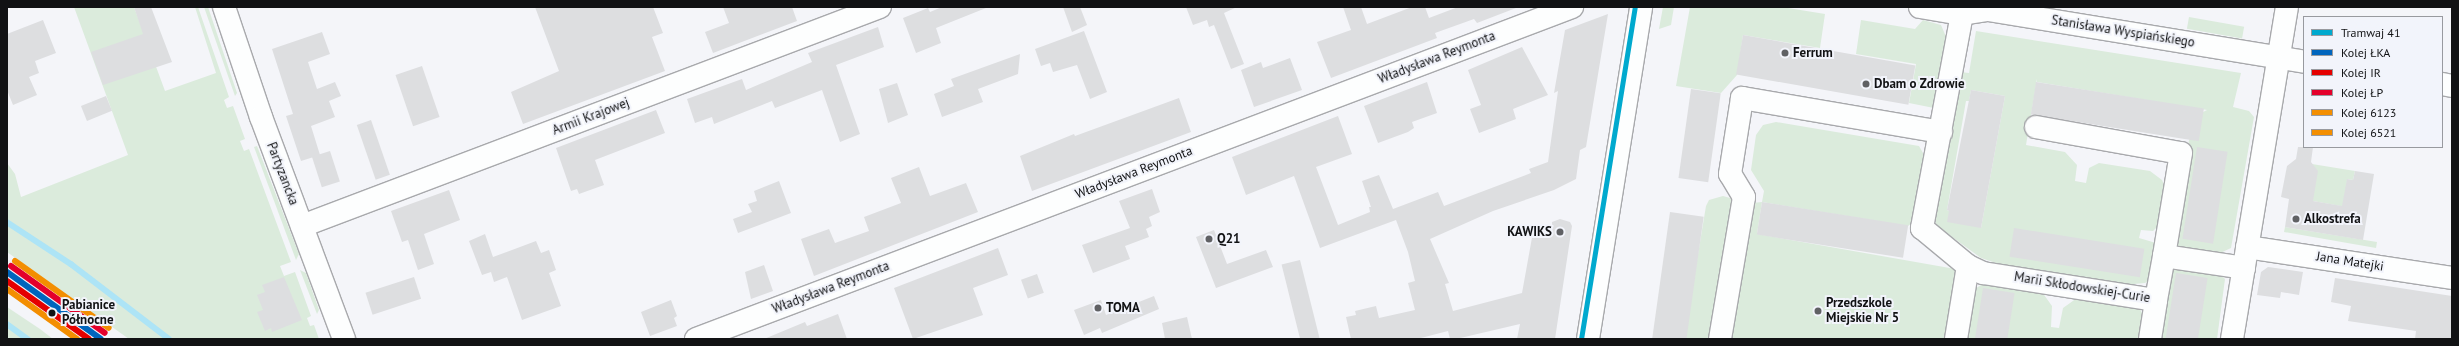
<!DOCTYPE html>
<html>
<head>
<meta charset="utf-8">
<style>
	body { margin:0 }
	#map { position:relative; width:2459px; height:346px; overflow:hidden; background:#f4f5f9; font-family:"PT Sans",sans-serif }
	div>[style] { position:absolute }
	.green>* { inset:0; background:#dbebdc; transform-origin:0 0 }
	.stream>* { height:5.5px; margin:-2.75px; padding:0 2.75px; transform-origin:2.75px; border-radius:2.75px; background:#ade4f6 }
	.building>* { inset:0; background:#dddee0; transform-origin:0 0 }
	.roads { filter:drop-shadow(1px 0 #a8a9ac) drop-shadow(-1px 0 #a8a9ac) drop-shadow(0 1px #a8a9ac) drop-shadow(0 -1px #a8a9ac) }
	.minor>* { height:22px; margin:-11px; padding:0 11px; transform-origin:11px; border-radius:11px; background:#fdfefe }
	.major>* { height:22px; margin:-11px; padding:0 11px; transform-origin:11px; border-radius:11px; background:#fdfefe }
	.rail-1>* { height:6px; margin:-3px; padding:0 3px; transform-origin:3px; border-radius:3px; background:#0065bd }
	.rail-2>* { height:6px; margin:-3px; padding:0 3px; transform-origin:3px; border-radius:3px; background:#e50000 }
	.rail-3>* { height:6px; margin:-3px; padding:0 3px; transform-origin:3px; border-radius:3px; background:#e4002b }
	.rail-4>* { height:6px; margin:-3px; padding:0 3px; transform-origin:3px; border-radius:3px; background:#f38e01 }
	.rail-5>* { height:6px; margin:-3px; padding:0 3px; transform-origin:3px; border-radius:3px; background:#f38e01 }
	.tram-1>* { height:5px; margin:-2.5px; padding:0 2.5px; transform-origin:2.5px; border-radius:2.5px; background:#00a9ce }
	.dots>* { width:11px; height:11px; translate:-50% -50%; box-sizing:border-box; border:2px solid #f2f4fb; border-radius:50% }
	span { translate:-50% -50%; white-space:nowrap; text-align:center; line-height:1.15; -webkit-text-stroke:4px #f2f4fb; paint-order:stroke }
	.street-label { font-size:13px; color:#111214 }
	.poi-label { font-size:13px; color:#111214; font-weight:700 }
	.left { translate:0 -50%; text-align:left }
	.right { translate:-100% -50%; text-align:right }
	.stop-label { font-size:13px; color:#111214; font-weight:700 }
	.frame { position:absolute; inset:0; border:8px solid #111214; pointer-events:none }
	.legend { position:absolute; left:2303px; top:16px; width:140px; height:132px; box-sizing:border-box; background:#f2f4fb; border:1px solid #989a9f; margin:0; padding:5px 7px; list-style:none; font-size:12px; color:#111214 }
	.legend li { display:flex; align-items:center; gap:8px; height:20px }
	.legend b { width:20px; border:1px solid #989a9f }
</style>
</head>
<body>
<div id="map">
	<div class="green">
		<div style="clip-path:polygon(74px 7px,134px 7px,165px 91px,216px 73px,195px 7px,198px 7px,229px 97px,224px 100px,227px 108px,233px 106px,245px 139px,240px 141px,244px 151px,249px 149px,291px 262px,280px 266px,284px 276px,295px 272px,311px 316px,307px 318px,310px 326px,314px 325px,319px 339px,129px 339px,7px 252px,7px 163px,15px 174px,21px 197px,128px 155px)"></div>
		<div style="clip-path:polygon(204px 7px,208px 7px,237px 93px,235px 96px)"></div>
		<div style="clip-path:polygon(1663px 7px,1674px 7px,1671px 25px,1659px 29px)"></div>
		<div style="clip-path:polygon(1690px 7px,1782px 7px,1825px 14px,1820px 48px,1743px 35px,1737px 75px,1721px 93px,1676px 86px)"></div>
		<div style="left:2189px;top:17px;width:56px;height:12px;rotate:10deg"></div>
		<div style="clip-path:polygon(1861px 20px,1915px 29px,1923px 20px,1941px 25px,1947px 39px,1939px 109px,1909px 103px,1916px 64px,1856px 54px)"></div>
		<div style="clip-path:polygon(evenodd,1976px 31px,2241px 73px,2233px 107px,2249px 111px,2254px 117px,2231px 248px,2218px 254px,2176px 248px,2173px 239px,2189px 140px,2203px 112px,2207px 110px,2037px 82px,2037px 79px,2026px 145px,2065px 152px,2077px 165px,2075px 181px,2086px 183px,2089px 168px,2099px 163px,2150px 171px,2162px 180px,2166px 189px,2160px 224px,2153px 231px,2141px 230px,2139px 238px,2156px 243px,2152px 279px,2145px 283px,2123px 285px,2005px 266px,1981px 258px,1937px 226px,1934px 218px,1960px 72px,1969px 73px,1976px 31px,1971px 90px,2005px 96px,1981px 228px,1947px 210px,1966px 101px,1969px 101px,1971px 90px)"></div>
		<div style="clip-path:polygon(1776px 122px,1919px 146px,1923px 153px,1923px 161px,1912px 223px,1908px 226px,1762px 202px,1757px 234px,1961px 270px,1950px 339px,1729px 339px,1752px 203px,1762px 202px,1764px 191px,1751px 170px,1756px 135px,1763px 125px)"></div>
		<div style="clip-path:polygon(257px 146px,299px 254px,296px 260px,254px 147px)"></div>
		<div style="clip-path:polygon(2312px 164px,2355px 171px,2353px 180px,2347px 179px,2346px 207px,2313px 201px)"></div>
		<div style="clip-path:polygon(1723px 196px,1730px 198px,1734px 204px,1712px 339px,1684px 339px,1706px 206px,1709px 200px)"></div>
		<div style="clip-path:polygon(2285px 227px,2377px 242px,2376px 248px,2284px 232px)"></div>
		<div style="clip-path:polygon(2172px 268px,2220px 274px,2225px 279px,2217px 339px,2157px 339px)"></div>
		<div style="clip-path:polygon(300px 270px,306px 273px,319px 310px,317px 314px)"></div>
		<div style="clip-path:polygon(1986px 282px,2042px 292px,2052px 306px,2051px 327px,2059px 328px,2063px 308px,2077px 298px,2139px 307px,2143px 315px,2142px 339px,1963px 339px,1973px 290px)"></div>
		<div style="clip-path:polygon(7px 307px,40px 329px,53px 339px,8px 339px)"></div>
	</div>
	<div class="stream">
		<div style="left:7px;top:222px;width:77px;rotate:33.3deg"></div>
		<div style="left:71px;top:264px;width:123px;rotate:37.4deg"></div>
		<div style="left:7px;top:324px;width:26px;rotate:36deg"></div>
	</div>
	<div class="building">
		<div style="clip-path:polygon(134px 7px,151px 7px,172px 62px,103px 85px,91px 52px,143px 34px)"></div>
		<div style="clip-path:polygon(535px 7px,653px 7px,663px 33px,652px 37px,665px 71px,523px 124px,511px 92px,559px 71px)"></div>
		<div style="clip-path:polygon(723px 7px,792px 7px,797px 21px,713px 53px,705px 32px,729px 23px)"></div>
		<div style="clip-path:polygon(942px 7px,986px 8px,936px 28px,941px 43px,916px 53px,903px 18px,928px 8px,930px 12px)"></div>
		<div style="clip-path:polygon(1063px 7px,1080px 7px,1087px 25px,1072px 32px)"></div>
		<div style="clip-path:polygon(1186px 7px,1237px 7px,1224px 13px,1244px 64px,1231px 69px,1214px 25px,1209px 27px,1207px 20px,1193px 25px)"></div>
		<div style="clip-path:polygon(1343px 7px,1361px 7px,1367px 24px,1412px 7px,1425px 7px,1429px 18px,1458px 7px,1516px 8px,1477px 23px,1474px 19px,1435px 33px,1437px 38px,1331px 78px,1317px 42px,1351px 30px)"></div>
		<div style="clip-path:polygon(1608px 14px,1586px 147px,1580px 150px,1576px 179px,1554px 190px,1493px 211px,1430px 239px,1449px 283px,1445px 284px,1453px 311px,1522px 293px,1533px 232px,1552px 225px,1552px 222px,1560px 219px,1570px 222px,1572px 226px,1555px 339px,1517px 339px,1520px 324px,1456px 339px,1450px 339px,1448px 331px,1417px 339px,1351px 339px,1346px 317px,1356px 315px,1355px 311px,1376px 306px,1379px 318px,1415px 310px,1408px 283px,1415px 281px,1408px 252px,1396px 220px,1320px 248px,1294px 176px,1246px 195px,1232px 157px,1338px 116px,1352px 154px,1316px 167px,1338px 225px,1370px 212px,1369px 207px,1371px 207px,1362px 181px,1379px 175px,1393px 209px,1438px 192px,1444px 206px,1531px 173px,1529px 169px,1548px 162px,1558px 91px,1554px 93px,1565px 30px)"></div>
		<div style="clip-path:polygon(43px 20px,56px 53px,35px 61px,39px 73px,29px 77px,37px 95px,13px 105px,7px 90px,7px 34px)"></div>
		<div style="clip-path:polygon(878px 27px,884px 47px,836px 65px,860px 134px,840px 142px,822px 90px,775px 108px,772px 101px,714px 124px,712px 117px,695px 123px,687px 99px,742px 79px,746px 90px,812px 62px,808px 53px)"></div>
		<div style="clip-path:polygon(1084px 31px,1107px 92px,1090px 99px,1077px 65px,1053px 72px,1050px 63px,1041px 66px,1035px 49px)"></div>
		<div style="clip-path:polygon(322px 32px,330px 54px,308px 62px,317px 89px,335px 82px,341px 96px,329px 101px,335px 117px,311px 126px,320px 155px,301px 161px,286px 116px,293px 114px,272px 49px)"></div>
		<div style="left:1743px;top:35px;width:175px;height:40px;rotate:10deg"></div>
		<div style="clip-path:polygon(1522px 47px,1548px 95px,1513px 109px,1516px 119px,1479px 133px,1470px 109px,1481px 105px,1468px 70px)"></div>
		<div style="clip-path:polygon(1020px 54px,1018px 74px,978px 89px,983px 102px,942px 117px,934px 94px,954px 86px,951px 79px)"></div>
		<div style="clip-path:polygon(1290px 58px,1302px 90px,1254px 107px,1241px 70px,1261px 62px,1263px 68px)"></div>
		<div style="left:422px;top:66px;width:54px;height:28px;rotate:71deg"></div>
		<div style="clip-path:polygon(1427px 82px,1437px 113px,1412px 122px,1414px 128px,1408px 132px,1378px 143px,1364px 106px)"></div>
		<div style="left:2036px;top:82px;width:170px;height:33px;rotate:9deg"></div>
		<div style="clip-path:polygon(897px 83px,908px 115px,888px 123px,879px 89px)"></div>
		<div style="left:1691px;top:89px;width:30px;height:90px;rotate:8deg"></div>
		<div style="clip-path:polygon(1971px 90px,2005px 96px,1981px 228px,1947px 222px,1949px 211px,1947px 210px)"></div>
		<div style="left:106px;top:96px;width:16px;height:27px;rotate:68deg"></div>
		<div style="clip-path:polygon(1179px 98px,1191px 132px,1032px 191px,1020px 156px,1074px 134px,1075px 136px)"></div>
		<div style="clip-path:polygon(656px 110px,665px 133px,595px 160px,604px 185px,579px 194px,577px 189px,571px 191px,556px 148px)"></div>
		<div style="left:371px;top:120px;width:58px;height:15px;rotate:71deg"></div>
		<div style="left:2197px;top:147px;width:31px;height:93px;rotate:9deg"></div>
		<div style="clip-path:polygon(2298px 147px,2313px 147px,2311px 162px,2318px 171px,2313px 201px,2342px 206px,2347px 179px,2353px 180px,2355px 171px,2374px 174px,2363px 240px,2285px 227px,2289px 199px,2281px 197px,2287px 166px,2296px 159px)"></div>
		<div style="left:330px;top:151px;width:32px;height:19px;rotate:72deg"></div>
		<div style="clip-path:polygon(919px 167px,930px 196px,966px 183px,978px 212px,814px 276px,801px 239px,829px 229px,835px 243px,869px 231px,864px 217px,901px 203px,891px 178px)"></div>
		<div style="clip-path:polygon(779px 181px,791px 213px,738px 233px,733px 219px,752px 212px,748px 204px,757px 201px,754px 191px)"></div>
		<div style="clip-path:polygon(1152px 189px,1160px 212px,1149px 217px,1152px 226px,1146px 229px,1149px 237px,1125px 246px,1130px 259px,1093px 273px,1082px 245px,1130px 228px,1119px 201px)"></div>
		<div style="clip-path:polygon(449px 190px,460px 220px,424px 234px,434px 264px,418px 270px,408px 240px,402px 242px,391px 211px)"></div>
		<div style="left:1762px;top:202px;width:148px;height:33px;rotate:9deg"></div>
		<div style="left:1670px;top:212px;width:34px;height:129px;rotate:8deg"></div>
		<div style="left:2014px;top:228px;width:132px;height:29px;rotate:9deg"></div>
		<div style="clip-path:polygon(1214px 230px,1227px 264px,1266px 250px,1273px 267px,1216px 288px,1196px 237px)"></div>
		<div style="clip-path:polygon(485px 234px,493px 257px,536px 241px,541px 253px,549px 250px,556px 270px,549px 273px,561px 306px,522px 320px,507px 277px,494px 282px,491px 272px,482px 275px,469px 241px)"></div>
		<div style="clip-path:polygon(998px 248px,1008px 275px,973px 288px,983px 315px,913px 339px,894px 288px)"></div>
		<div style="left:1300px;top:260px;width:81px;height:19px;rotate:76deg"></div>
		<div style="clip-path:polygon(764px 265px,773px 291px,751px 299px,745px 272px)"></div>
		<div style="clip-path:polygon(2268px 267px,2303px 272px,2299px 295px,2281px 292px,2280px 298px,2257px 295px,2261px 272px)"></div>
		<div style="left:2176px;top:273px;width:32px;height:67px;rotate:9deg"></div>
		<div style="left:1037px;top:274px;width:20px;height:17px;rotate:70deg"></div>
		<div style="clip-path:polygon(284px 277px,302px 320px,272px 332px,271px 328px,265px 331px,257px 312px,263px 310px,257px 295px,265px 292px,262px 285px)"></div>
		<div style="left:414px;top:277px;width:23px;height:51px;rotate:72deg"></div>
		<div style="clip-path:polygon(2335px 278px,2452px 296px,2452px 339px,2415px 339px,2416px 331px,2348px 321px,2351px 306px,2331px 302px)"></div>
		<div style="left:1983px;top:288px;width:32px;height:52px;rotate:9deg"></div>
		<div style="clip-path:polygon(1154px 296px,1159px 309px,1102px 333px,1100px 328px,1084px 335px,1074px 310px,1101px 300px,1106px 315px)"></div>
		<div style="clip-path:polygon(671px 300px,677px 316px,674px 318px,677px 326px,650px 336px,641px 312px)"></div>
		<div style="clip-path:polygon(838px 314px,847px 339px,764px 339px,805px 322px,807px 326px)"></div>
		<div style="clip-path:polygon(1187px 317px,1192px 339px,1165px 339px,1162px 323px)"></div>
	</div>
	<div class="roads">
		<div class="minor">
			<div style="left:1920px;top:7px;width:43px;rotate:9.5deg"></div>
			<div style="left:1962px;top:14px;width:26px;rotate:-9deg"></div>
			<div style="left:1988px;top:10px;width:320px;rotate:9.3deg"></div>
			<div style="left:1962px;top:14px;width:218px;rotate:100.6deg"></div>
			<div style="left:1922px;top:228px;width:60px;rotate:39.6deg"></div>
			<div style="left:1968px;top:266px;width:17px;rotate:25deg"></div>
			<div style="left:1983px;top:273px;width:175px;rotate:8.9deg"></div>
			<div style="left:2156px;top:300px;width:45px;rotate:-79.7deg"></div>
			<div style="left:2164px;top:256px;width:81px;rotate:8.5deg"></div>
			<div style="left:2442px;top:84px;width:10px;rotate:11deg"></div>
			<div style="left:2036px;top:127px;width:147px;rotate:10.2deg"></div>
			<div style="left:2181px;top:153px;width:104px;rotate:99.4deg"></div>
			<div style="left:302px;top:226px;width:618px;rotate:-20.75deg"></div>
			<div style="left:2247px;top:247px;width:207px;rotate:8.6deg"></div>
			<div style="left:696px;top:339px;width:937px;rotate:-20.76deg"></div>
			<div style="left:1588px;top:339px;width:336px;rotate:-80.9deg"></div>
			<div style="left:1720px;top:339px;width:144px;rotate:-80.4deg"></div>
			<div style="left:1744px;top:197px;width:27px;rotate:-121deg"></div>
			<div style="left:1730px;top:174px;width:77px;rotate:-81deg"></div>
			<div style="left:1742px;top:98px;width:202px;rotate:9.7deg"></div>
			<div style="left:1956px;top:339px;width:74px;rotate:-80.7deg"></div>
			<div style="left:2150px;top:339px;width:39px;rotate:-81deg"></div>
			<div style="left:2232px;top:339px;width:337px;rotate:-80.6deg"></div>
		</div>
		<div class="major">
			<div style="left:224px;top:7px;width:116px;rotate:71.4deg"></div>
			<div style="left:261px;top:117px;width:237px;rotate:69.5deg"></div>
		</div>
	</div>
	<div class="rail-1">
		<div style="left:7px;top:272px;width:115px;rotate:35.5deg"></div>
	</div>
	<div class="rail-2">
		<div style="left:7px;top:281px;width:100px;rotate:35.3deg"></div>
	</div>
	<div class="rail-3">
		<div style="left:11px;top:266px;width:115px;rotate:35.5deg"></div>
	</div>
	<div class="rail-4">
		<div style="left:7px;top:289px;width:86px;rotate:35.5deg"></div>
	</div>
	<div class="rail-5">
		<div style="left:15px;top:261px;width:115px;rotate:35.5deg"></div>
	</div>
	<div class="tram-1">
		<div style="left:1581px;top:339px;width:336px;rotate:-80.8deg"></div>
	</div>
	<div class="dots">
		<div style="left:1785px;top:53px;background:#606164"></div>
		<div style="left:1866px;top:84px;background:#606164"></div>
		<div style="left:2296px;top:219px;background:#606164"></div>
		<div style="left:1560px;top:232px;background:#606164"></div>
		<div style="left:1209px;top:239px;background:#606164"></div>
		<div style="left:1098px;top:308px;background:#606164"></div>
		<div style="left:1818px;top:311px;background:#606164"></div>
		<div style="left:52px;top:313px;background:#111214"></div>
	</div>
	<div class="street-label">
		<span style="left:2123px;top:32px;rotate:9deg">Stanisława Wyspiańskiego</span>
		<span style="left:1437px;top:58px;rotate:-21deg">Władysława Reymonta</span>
		<span style="left:591px;top:117px;rotate:-21deg">Armii Krajowej</span>
		<span style="left:1134px;top:173px;rotate:-21deg">Władysława Reymonta</span>
		<span style="left:282px;top:174px;rotate:69deg">Partyzancka</span>
		<span style="left:2350px;top:262px;rotate:9deg">Jana Matejki</span>
		<span style="left:831px;top:288px;rotate:-21deg">Władysława Reymonta</span>
		<span style="left:2082px;top:288px;rotate:9deg">Marii Skłodowskiej-Curie</span>
	</div>
	<div class="poi-label">
		<span class="left" style="left:1793px;top:53px">Ferrum</span>
		<span class="left" style="left:1874px;top:84px">Dbam o Zdrowie</span>
		<span class="left" style="left:2304px;top:219px">Alkostrefa</span>
		<span class="right" style="left:1552px;top:232px">KAWIKS</span>
		<span class="left" style="left:1217px;top:239px">Q21</span>
		<span class="left" style="left:1826px;top:311px">Przedszkole<br>Miejskie Nr 5</span>
		<span class="left" style="left:1106px;top:308px">TOMA</span>
	</div>
	<div class="stop-label">
		<span class="left" style="left:62px;top:313px">Pabianice<br>Północne</span>
	</div>
	<div class="frame"></div>
	<ul class="legend">
	<li><b style="height:5px;background:#00a9ce"></b>Tramwaj 41</li>
	<li><b style="height:5px;background:#0065bd"></b>Kolej ŁKA</li>
	<li><b style="height:5px;background:#e50000"></b>Kolej IR</li>
	<li><b style="height:5px;background:#e4002b"></b>Kolej ŁP</li>
	<li><b style="height:5px;background:#f38e01"></b>Kolej 6123</li>
	<li><b style="height:5px;background:#f38e01"></b>Kolej 6521</li>
	</ul>
</div>
</body>
</html>
